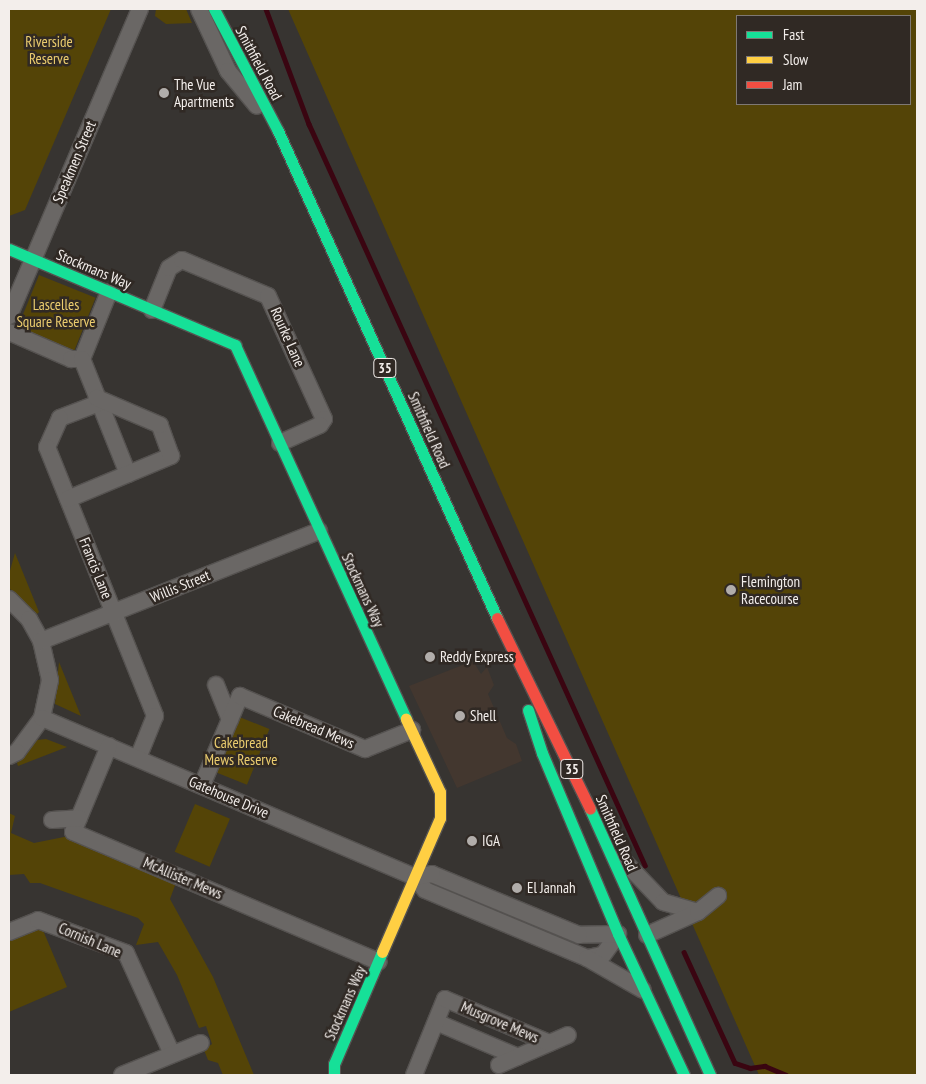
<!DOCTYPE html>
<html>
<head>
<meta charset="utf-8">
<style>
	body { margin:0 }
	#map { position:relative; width:926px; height:1084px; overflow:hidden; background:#373431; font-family:"PT Sans Narrow",sans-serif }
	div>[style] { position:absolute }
	.built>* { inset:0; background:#43372f }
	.green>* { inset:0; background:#544407; transform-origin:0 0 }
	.stream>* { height:4.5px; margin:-2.25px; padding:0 2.25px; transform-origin:2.25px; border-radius:2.25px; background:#3a0511 }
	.roads { filter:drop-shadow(1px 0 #555250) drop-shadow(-1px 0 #555250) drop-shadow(0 1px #555250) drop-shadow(0 -1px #555250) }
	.street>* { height:16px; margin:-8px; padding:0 8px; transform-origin:8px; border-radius:8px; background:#6a6765 }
	.fast>* { height:11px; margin:-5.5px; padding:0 5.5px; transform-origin:5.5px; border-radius:5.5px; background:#16e098 }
	.slow>* { height:11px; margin:-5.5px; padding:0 5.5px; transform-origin:5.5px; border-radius:5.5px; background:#ffcf43 }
	.jam>* { height:11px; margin:-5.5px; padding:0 5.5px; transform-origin:5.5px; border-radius:5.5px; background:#f24e42 }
	.dots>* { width:14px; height:14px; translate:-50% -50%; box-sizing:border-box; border:2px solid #302924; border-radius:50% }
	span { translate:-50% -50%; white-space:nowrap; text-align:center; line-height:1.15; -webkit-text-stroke:5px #302924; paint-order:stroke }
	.shield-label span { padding:1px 4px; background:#302924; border:1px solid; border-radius:4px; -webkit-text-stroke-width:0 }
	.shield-label { font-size:14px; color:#f3eeeb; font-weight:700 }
	.park-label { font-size:15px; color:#ebcc6e }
	.street-label { font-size:15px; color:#f3eeeb }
	.poi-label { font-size:15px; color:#f3eeeb }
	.left { translate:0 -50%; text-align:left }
	.frame { position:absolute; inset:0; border:10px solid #f3eeeb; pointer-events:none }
	.legend { position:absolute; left:736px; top:15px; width:175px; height:90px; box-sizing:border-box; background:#302924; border:1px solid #7e7874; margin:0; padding:6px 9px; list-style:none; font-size:15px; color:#f3eeeb }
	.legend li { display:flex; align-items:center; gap:10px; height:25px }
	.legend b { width:25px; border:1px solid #7e7874 }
</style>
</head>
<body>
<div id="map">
	<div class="built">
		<div style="clip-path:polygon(473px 661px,481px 674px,487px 667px,494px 685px,488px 694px,507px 738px,516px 744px,522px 761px,457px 788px,409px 686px)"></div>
	</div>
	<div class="green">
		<div style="clip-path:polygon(9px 9px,111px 9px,25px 210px,9px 216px)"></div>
		<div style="clip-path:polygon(156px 9px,186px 9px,192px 23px,166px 24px,155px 16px)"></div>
		<div style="clip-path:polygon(evenodd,288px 9px,917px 9px,917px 1075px,759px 1075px,288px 9px,737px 16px,910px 16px,910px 104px,737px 104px,737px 16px)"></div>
		<div style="left:39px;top:275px;width:61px;height:57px;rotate:22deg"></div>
		<div style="clip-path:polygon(15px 553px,39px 612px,37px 614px,9px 588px,9px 574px)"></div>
		<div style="clip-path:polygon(59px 662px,81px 716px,55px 704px)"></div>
		<div style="left:237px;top:716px;width:35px;height:60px;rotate:22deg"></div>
		<div style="clip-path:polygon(46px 739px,67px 747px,18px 766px,17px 763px,37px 740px)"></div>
		<div style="left:195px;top:804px;width:38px;height:52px;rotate:23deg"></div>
		<div style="clip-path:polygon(9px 813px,15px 816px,11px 833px,34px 843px,69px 836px,177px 880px,170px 899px,213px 977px,254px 1075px,223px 1075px,218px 1063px,208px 1060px,204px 1050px,212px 1044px,206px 1026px,199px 1028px,177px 975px,158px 942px,136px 945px,144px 924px,138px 918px,40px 883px,30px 883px,24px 874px,9px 875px)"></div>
		<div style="clip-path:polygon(34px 925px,42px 928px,67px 987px,9px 1012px,9px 935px)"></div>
	</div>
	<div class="stream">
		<div style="left:266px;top:9px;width:123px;rotate:69.5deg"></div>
		<div style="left:309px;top:124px;width:814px;rotate:65.61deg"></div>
		<div style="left:684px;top:952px;width:122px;rotate:65.3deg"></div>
		<div style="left:735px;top:1063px;width:16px;rotate:18deg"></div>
		<div style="left:750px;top:1068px;width:15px;rotate:-8deg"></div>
		<div style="left:765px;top:1066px;width:23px;rotate:23deg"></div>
	</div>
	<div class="roads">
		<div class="street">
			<div style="left:199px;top:9px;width:68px;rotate:64.9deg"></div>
			<div style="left:228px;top:71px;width:45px;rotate:50.4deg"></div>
			<div style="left:152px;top:310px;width:45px;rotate:-68deg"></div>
			<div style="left:169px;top:268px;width:15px;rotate:-32deg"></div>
			<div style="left:182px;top:260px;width:93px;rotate:22.7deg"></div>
			<div style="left:268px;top:296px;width:135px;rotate:65.5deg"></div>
			<div style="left:324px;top:419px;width:7px;rotate:124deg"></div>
			<div style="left:320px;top:425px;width:44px;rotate:155.8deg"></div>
			<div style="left:9px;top:316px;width:334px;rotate:-66.9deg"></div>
			<div style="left:9px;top:332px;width:68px;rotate:23.5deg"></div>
			<div style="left:71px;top:359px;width:11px"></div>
			<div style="left:82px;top:359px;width:72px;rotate:-68.1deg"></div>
			<div style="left:82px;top:359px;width:124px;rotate:68.2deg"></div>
			<div style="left:99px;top:403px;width:42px;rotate:159deg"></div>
			<div style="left:60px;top:418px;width:32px;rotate:114deg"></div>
			<div style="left:47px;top:447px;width:290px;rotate:68.1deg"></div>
			<div style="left:155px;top:716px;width:45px;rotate:112deg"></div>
			<div style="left:68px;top:499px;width:112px;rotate:-22.7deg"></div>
			<div style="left:171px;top:456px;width:33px;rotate:-110deg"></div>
			<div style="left:160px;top:425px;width:69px;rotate:-156.8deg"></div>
			<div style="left:9px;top:599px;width:28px;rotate:45deg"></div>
			<div style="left:29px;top:619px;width:25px;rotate:61deg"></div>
			<div style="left:41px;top:641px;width:40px;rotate:77deg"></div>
			<div style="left:50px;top:680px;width:39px;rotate:102deg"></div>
			<div style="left:42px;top:718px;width:42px;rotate:126.3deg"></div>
			<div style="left:17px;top:752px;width:9px;rotate:153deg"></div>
			<div style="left:41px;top:641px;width:299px;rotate:-21.6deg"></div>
			<div style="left:216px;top:685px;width:37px;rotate:68deg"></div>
			<div style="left:42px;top:718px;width:405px;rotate:23.1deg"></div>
			<div style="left:415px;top:877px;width:16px;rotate:52deg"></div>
			<div style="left:425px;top:890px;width:176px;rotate:22.8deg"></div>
			<div style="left:587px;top:958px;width:16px;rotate:-11deg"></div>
			<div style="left:603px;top:955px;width:26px;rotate:-54deg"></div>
			<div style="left:618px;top:934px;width:39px;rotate:179deg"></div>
			<div style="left:579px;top:935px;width:159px;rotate:-157.5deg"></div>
			<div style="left:432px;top:874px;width:17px;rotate:170deg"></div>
			<div style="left:109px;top:746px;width:93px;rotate:112.7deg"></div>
			<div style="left:73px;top:832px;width:332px;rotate:23deg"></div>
			<div style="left:202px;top:785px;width:97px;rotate:-66.9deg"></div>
			<div style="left:240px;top:696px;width:136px;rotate:23deg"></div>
			<div style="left:365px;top:749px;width:51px;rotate:-22deg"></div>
			<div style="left:52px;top:820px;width:27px;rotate:-4deg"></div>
			<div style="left:620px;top:857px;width:62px;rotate:46.3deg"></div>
			<div style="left:663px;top:902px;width:36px;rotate:16deg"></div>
			<div style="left:9px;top:932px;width:31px;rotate:-22deg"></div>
			<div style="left:38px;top:920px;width:94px;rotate:20.6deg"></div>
			<div style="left:126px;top:953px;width:111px;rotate:65.5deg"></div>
			<div style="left:647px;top:935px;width:56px;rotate:-24.3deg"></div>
			<div style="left:698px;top:912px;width:26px;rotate:-39deg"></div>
			<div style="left:587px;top:958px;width:64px;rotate:29.7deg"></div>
			<div style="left:436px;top:1022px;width:89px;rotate:23.1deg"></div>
			<div style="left:499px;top:1065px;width:75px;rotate:-23.5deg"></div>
			<div style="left:122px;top:1075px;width:85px;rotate:-22.1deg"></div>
			<div style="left:414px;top:1075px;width:82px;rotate:-67.8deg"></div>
			<div style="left:445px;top:999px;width:113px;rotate:22.9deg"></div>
		</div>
		<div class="fast">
			<div style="left:214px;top:9px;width:138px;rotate:62.3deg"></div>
			<div style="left:278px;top:131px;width:534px;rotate:65.79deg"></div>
			<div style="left:9px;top:249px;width:246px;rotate:23deg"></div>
			<div style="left:235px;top:345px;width:411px;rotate:65.4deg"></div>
			<div style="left:528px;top:710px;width:45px;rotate:72deg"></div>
			<div style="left:542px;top:753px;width:196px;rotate:67.2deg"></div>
			<div style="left:618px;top:934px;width:156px;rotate:64.9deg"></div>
			<div style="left:590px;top:809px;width:292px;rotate:65.7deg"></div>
			<div style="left:334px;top:1075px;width:11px;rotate:-90deg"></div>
			<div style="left:334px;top:1064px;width:122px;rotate:-66.8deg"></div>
		</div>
		<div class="slow">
			<div style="left:382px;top:952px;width:146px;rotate:-66.6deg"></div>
			<div style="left:440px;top:818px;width:26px;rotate:-90deg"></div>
			<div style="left:440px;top:792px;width:81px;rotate:-115deg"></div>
		</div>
		<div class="jam">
			<div style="left:497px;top:618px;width:212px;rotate:64deg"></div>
		</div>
	</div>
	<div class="dots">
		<div style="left:164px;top:93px;background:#b1adaa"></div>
		<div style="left:731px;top:590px;background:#b1adaa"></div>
		<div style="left:430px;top:657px;background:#b1adaa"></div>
		<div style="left:460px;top:716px;background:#b1adaa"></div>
		<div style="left:472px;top:841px;background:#b1adaa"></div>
		<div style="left:517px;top:888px;background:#b1adaa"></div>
	</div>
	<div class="shield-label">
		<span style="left:385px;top:368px">35</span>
		<span style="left:572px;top:769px">35</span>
	</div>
	<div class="park-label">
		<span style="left:49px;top:50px">Riverside<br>Reserve</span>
		<span style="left:56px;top:313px">Lascelles<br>Square Reserve</span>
		<span style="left:241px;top:751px">Cakebread<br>Mews Reserve</span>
	</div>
	<div class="street-label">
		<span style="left:259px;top:63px;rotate:62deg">Smithfield Road</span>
		<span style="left:74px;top:162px;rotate:-67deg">Speakmen Street</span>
		<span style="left:94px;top:269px;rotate:23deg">Stockmans Way</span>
		<span style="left:288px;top:337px;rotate:66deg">Rourke Lane</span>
		<span style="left:429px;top:430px;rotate:66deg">Smithfield Road</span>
		<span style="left:96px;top:568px;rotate:68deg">Francis Lane</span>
		<span style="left:180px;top:586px;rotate:-22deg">Willis Street</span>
		<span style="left:363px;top:590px;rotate:65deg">Stockmans Way</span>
		<span style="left:314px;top:727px;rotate:23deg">Cakebread Mews</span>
		<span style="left:229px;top:797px;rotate:23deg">Gatehouse Drive</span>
		<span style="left:617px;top:833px;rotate:66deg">Smithfield Road</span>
		<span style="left:183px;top:878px;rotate:23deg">McAllister Mews</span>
		<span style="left:90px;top:940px;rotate:23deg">Cornish Lane</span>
		<span style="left:345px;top:1003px;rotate:-66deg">Stockmans Way</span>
		<span style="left:500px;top:1022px;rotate:23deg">Musgrove Mews</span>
	</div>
	<div class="poi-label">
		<span class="left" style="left:174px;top:93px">The Vue<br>Apartments</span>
		<span class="left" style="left:741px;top:590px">Flemington<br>Racecourse</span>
		<span class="left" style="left:440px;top:657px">Reddy Express</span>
		<span class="left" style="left:470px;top:716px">Shell</span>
		<span class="left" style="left:482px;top:841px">IGA</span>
		<span class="left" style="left:527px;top:888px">El Jannah</span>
	</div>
	<div class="frame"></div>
	<ul class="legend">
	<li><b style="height:6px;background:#16e098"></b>Fast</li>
	<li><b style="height:6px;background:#ffcf43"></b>Slow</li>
	<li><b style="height:6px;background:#f24e42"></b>Jam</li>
	</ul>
</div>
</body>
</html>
